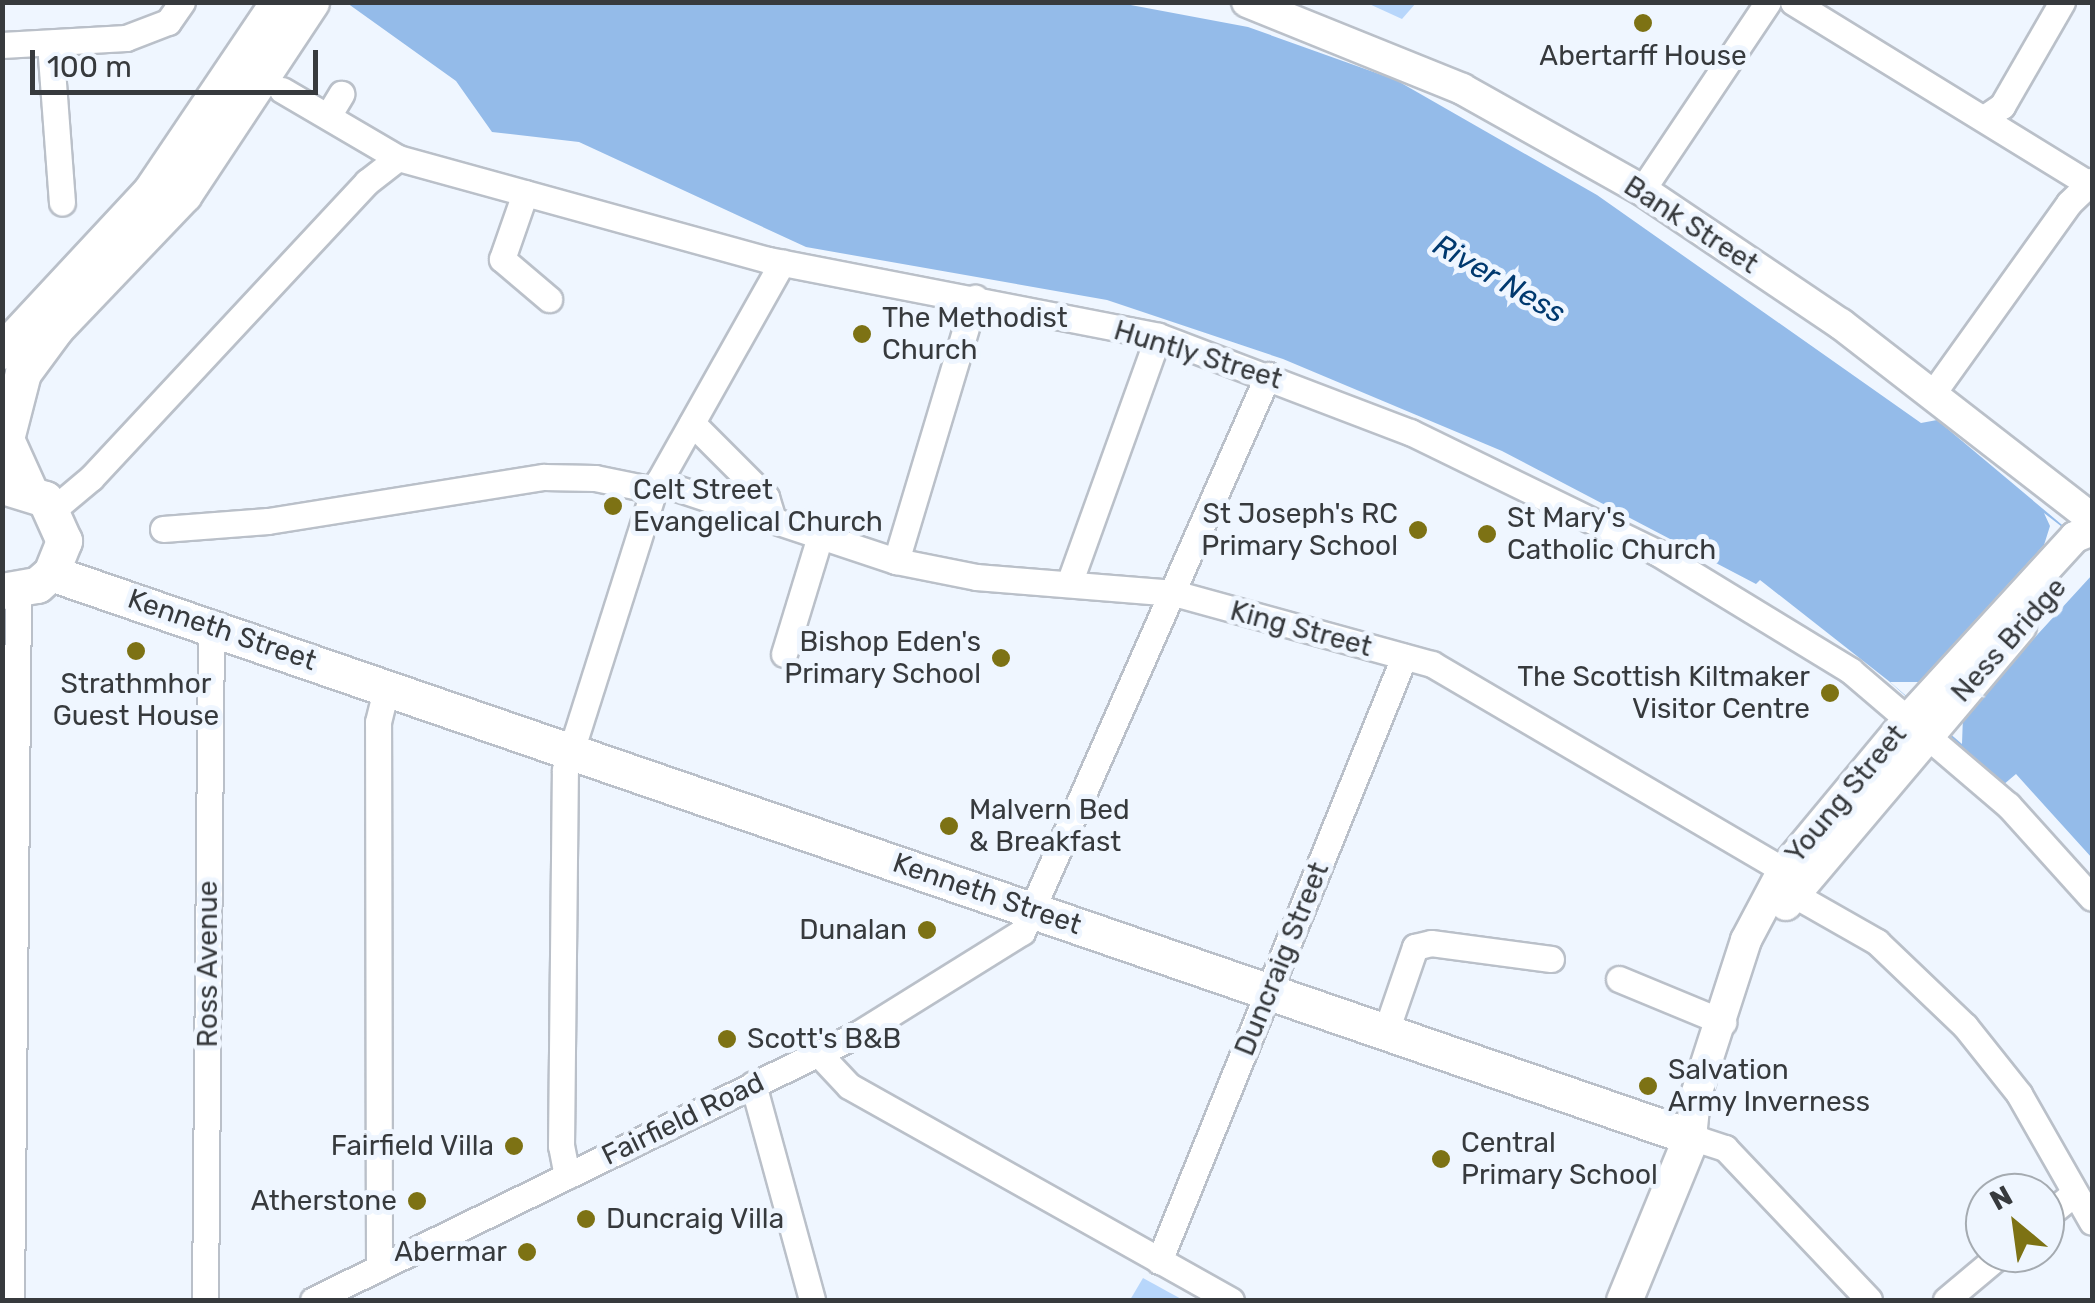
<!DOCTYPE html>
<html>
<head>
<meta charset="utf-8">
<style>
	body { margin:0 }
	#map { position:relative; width:2095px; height:1303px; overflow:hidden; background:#eff6ff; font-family:Rubik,sans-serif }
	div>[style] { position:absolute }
	.green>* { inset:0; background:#b7d6fb }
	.water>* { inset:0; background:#94bbe9 }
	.pier>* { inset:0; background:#eff6ff }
	.roads { filter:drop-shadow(2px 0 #bac0c9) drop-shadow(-2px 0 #bac0c9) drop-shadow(0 2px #bac0c9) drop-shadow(0 -2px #bac0c9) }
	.minor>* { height:25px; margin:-12.5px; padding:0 12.5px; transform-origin:12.5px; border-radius:12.5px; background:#fff }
	.major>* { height:30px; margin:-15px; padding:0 15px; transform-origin:15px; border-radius:15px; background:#fff }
	.highway>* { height:35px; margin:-17.5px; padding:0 17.5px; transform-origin:17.5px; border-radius:17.5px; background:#fff }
	.dots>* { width:28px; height:28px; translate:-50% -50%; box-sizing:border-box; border:5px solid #eff6ff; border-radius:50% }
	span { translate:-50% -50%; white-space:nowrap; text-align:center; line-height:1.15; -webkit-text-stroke:10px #eff6ff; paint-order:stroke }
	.poi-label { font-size:28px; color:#373a3d }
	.left { translate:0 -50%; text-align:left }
	.right { translate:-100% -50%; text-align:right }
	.street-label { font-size:28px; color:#373a3d }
	.water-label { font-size:30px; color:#00396f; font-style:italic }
	.frame { position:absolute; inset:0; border:5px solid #373a3d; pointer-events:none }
	.north { position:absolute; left:1965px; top:1173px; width:100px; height:100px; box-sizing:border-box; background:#eff6ff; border:2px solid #a5abb1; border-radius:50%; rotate:331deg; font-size:28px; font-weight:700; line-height:40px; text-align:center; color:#373a3d }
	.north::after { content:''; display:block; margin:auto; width:35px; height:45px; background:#7d7214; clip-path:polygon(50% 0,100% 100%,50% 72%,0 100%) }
	.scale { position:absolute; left:30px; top:50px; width:288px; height:45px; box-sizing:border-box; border:5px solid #373a3d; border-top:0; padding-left:12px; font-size:30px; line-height:35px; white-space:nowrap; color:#373a3d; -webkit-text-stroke:8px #eff6ff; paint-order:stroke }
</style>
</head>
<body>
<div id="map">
	<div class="green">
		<div style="clip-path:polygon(1367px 3px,1416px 3px,1402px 19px)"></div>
		<div style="clip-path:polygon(1143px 1278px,1183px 1300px,1130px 1300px)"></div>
	</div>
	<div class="water">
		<div style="clip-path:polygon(347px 3px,1120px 3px,1248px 27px,1396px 80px,1597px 195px,1921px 423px,1937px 420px,2092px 550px,2092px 858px,2016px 774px,2003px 785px,1890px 682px,1760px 580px,1756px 584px,1502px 451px,1283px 359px,1107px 300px,806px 247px,579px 142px,492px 132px,456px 81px)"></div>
	</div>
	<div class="pier">
		<div style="clip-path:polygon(2044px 513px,2092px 550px,2092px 575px,1963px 716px,1962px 744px,1890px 682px,1919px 682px,2044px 545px,2050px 526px)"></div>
	</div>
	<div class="roads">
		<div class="minor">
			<div style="left:1793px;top:2px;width:351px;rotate:31.6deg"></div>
			<div style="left:50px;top:43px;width:160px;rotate:85.7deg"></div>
			<div style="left:2px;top:45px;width:124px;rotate:-3.2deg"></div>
			<div style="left:126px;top:38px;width:45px;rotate:-20.9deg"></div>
			<div style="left:168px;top:22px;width:24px;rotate:-55deg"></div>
			<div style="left:282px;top:90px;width:134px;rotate:30.4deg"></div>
			<div style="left:398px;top:158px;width:384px;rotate:15.4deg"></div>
			<div style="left:768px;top:260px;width:397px;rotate:11deg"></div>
			<div style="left:1158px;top:336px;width:270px;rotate:20.9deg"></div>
			<div style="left:1410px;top:432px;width:276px;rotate:26deg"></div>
			<div style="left:1658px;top:553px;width:226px;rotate:31.4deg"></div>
			<div style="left:1851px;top:671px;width:206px;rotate:40.5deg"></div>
			<div style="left:2008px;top:805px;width:125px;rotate:47.9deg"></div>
			<div style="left:328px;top:116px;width:26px;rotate:-59deg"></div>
			<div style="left:1984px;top:118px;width:22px;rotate:-34deg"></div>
			<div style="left:2002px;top:106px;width:120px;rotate:-60deg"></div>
			<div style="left:1642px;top:190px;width:226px;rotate:-56.2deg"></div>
			<div style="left:525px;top:193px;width:70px;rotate:109.2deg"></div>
			<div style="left:502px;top:259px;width:62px;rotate:40.4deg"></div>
			<div style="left:1933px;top:393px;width:234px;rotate:-54.4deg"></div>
			<div style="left:2069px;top:203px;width:32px;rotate:-44deg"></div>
			<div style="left:692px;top:423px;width:105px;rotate:45deg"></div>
			<div style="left:766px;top:497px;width:24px;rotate:73deg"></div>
			<div style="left:658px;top:482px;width:251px;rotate:18.4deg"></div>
			<div style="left:896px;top:561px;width:82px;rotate:11.3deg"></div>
			<div style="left:976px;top:577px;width:199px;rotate:4.6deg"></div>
			<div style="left:1174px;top:593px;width:268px;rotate:15.4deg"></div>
			<div style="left:1432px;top:664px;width:407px;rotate:30.4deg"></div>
			<div style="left:54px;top:509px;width:48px;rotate:-40deg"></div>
			<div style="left:91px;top:478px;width:405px;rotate:-47deg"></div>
			<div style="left:367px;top:182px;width:39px;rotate:-38deg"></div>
			<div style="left:163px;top:529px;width:105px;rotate:-4.4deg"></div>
			<div style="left:268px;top:521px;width:279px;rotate:-9.1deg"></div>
			<div style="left:544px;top:477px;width:51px;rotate:1.1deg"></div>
			<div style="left:595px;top:478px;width:60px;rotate:11.5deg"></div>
			<div style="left:896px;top:561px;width:275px;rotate:-73.3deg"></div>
			<div style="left:1070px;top:581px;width:260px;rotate:-70.2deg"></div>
			<div style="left:784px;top:654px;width:123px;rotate:-73deg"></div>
			<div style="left:1779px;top:886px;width:113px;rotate:29.7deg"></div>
			<div style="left:1877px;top:942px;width:122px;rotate:43.7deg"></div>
			<div style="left:1965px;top:1026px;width:87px;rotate:51.5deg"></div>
			<div style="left:2019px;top:1094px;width:147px;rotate:60.3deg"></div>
			<div style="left:1619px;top:979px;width:113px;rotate:22.5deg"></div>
			<div style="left:1386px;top:1031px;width:89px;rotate:-71deg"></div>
			<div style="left:1415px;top:947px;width:16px;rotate:-14deg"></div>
			<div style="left:1431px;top:943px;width:121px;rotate:7.6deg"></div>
			<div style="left:818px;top:1053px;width:45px;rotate:46.8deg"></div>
			<div style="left:849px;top:1086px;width:438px;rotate:29.3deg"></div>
			<div style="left:753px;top:1084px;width:224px;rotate:74.7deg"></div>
			<div style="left:1691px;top:1137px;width:36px;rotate:18deg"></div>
			<div style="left:1725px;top:1148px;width:209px;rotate:46.5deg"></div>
			<div style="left:567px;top:1176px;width:31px;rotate:-101deg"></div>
			<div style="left:561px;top:1146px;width:376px;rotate:-89.4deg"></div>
			<div style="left:565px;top:770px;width:294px;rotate:-72.4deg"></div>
			<div style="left:654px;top:490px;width:261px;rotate:-60.6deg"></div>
			<div style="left:2045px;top:1217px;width:38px;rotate:-39deg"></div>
			<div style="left:1159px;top:1261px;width:652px;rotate:-67.92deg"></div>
			<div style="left:379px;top:1268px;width:546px;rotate:-90.1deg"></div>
			<div style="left:378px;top:722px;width:36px;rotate:-76deg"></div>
			<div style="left:11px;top:1300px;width:708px;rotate:-89.43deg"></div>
			<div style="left:205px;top:1300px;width:673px;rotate:-89.49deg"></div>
			<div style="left:313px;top:1300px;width:606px;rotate:-26.02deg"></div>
			<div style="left:858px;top:1034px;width:193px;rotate:-31.9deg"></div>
			<div style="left:1022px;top:932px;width:609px;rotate:-66.17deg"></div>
			<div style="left:1946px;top:1300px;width:73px;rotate:-40deg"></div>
		</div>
		<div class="major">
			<div style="left:1247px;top:2px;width:232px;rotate:22deg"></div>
			<div style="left:1462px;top:89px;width:206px;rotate:29.3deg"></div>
			<div style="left:1642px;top:190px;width:240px;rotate:34deg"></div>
			<div style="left:1841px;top:324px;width:318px;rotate:37.8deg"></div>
			<div style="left:1786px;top:905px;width:364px;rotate:-49.8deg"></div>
			<div style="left:1691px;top:1137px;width:39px;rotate:-84deg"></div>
			<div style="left:1695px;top:1098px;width:166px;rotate:-72.1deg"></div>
			<div style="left:1746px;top:940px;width:79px;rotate:-62.1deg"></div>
			<div style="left:1783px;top:870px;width:199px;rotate:-50.3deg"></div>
			<div style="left:1910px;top:717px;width:244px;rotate:-47.5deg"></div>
			<div style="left:2075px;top:537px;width:18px;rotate:-22deg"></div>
		</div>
		<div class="highway">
			<div style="left:2px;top:351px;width:217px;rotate:-47.1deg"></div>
			<div style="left:150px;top:192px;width:229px;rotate:-56deg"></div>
			<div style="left:29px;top:490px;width:56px;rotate:-114.3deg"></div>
			<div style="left:6px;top:439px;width:68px;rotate:-75.6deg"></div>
			<div style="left:23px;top:373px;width:56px;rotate:-53.7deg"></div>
			<div style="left:56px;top:328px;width:185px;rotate:-46.3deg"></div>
			<div style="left:184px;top:194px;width:230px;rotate:-56.5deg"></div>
			<div style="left:51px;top:573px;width:1734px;rotate:18.98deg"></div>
			<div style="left:1691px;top:1137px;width:176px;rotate:112.3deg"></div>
			<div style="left:2px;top:591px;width:36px;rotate:-10deg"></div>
			<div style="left:37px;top:585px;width:18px;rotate:-41deg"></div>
			<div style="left:51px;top:573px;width:35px;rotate:-68deg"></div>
			<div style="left:64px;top:541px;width:46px;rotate:-114.3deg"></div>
			<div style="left:45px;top:499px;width:39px;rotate:-163deg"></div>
		</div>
	</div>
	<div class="dots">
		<div style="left:1643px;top:23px;background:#7d7214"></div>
		<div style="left:862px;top:334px;background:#7d7214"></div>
		<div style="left:613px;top:506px;background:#7d7214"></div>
		<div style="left:1418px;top:530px;background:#7d7214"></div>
		<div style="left:1487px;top:534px;background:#7d7214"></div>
		<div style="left:136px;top:651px;background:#7d7214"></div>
		<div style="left:1001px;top:658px;background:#7d7214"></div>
		<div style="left:1830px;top:693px;background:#7d7214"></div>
		<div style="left:949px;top:826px;background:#7d7214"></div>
		<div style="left:927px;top:930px;background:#7d7214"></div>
		<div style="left:727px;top:1039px;background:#7d7214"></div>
		<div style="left:1648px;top:1086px;background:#7d7214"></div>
		<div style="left:514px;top:1146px;background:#7d7214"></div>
		<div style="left:1441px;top:1159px;background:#7d7214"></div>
		<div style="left:417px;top:1201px;background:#7d7214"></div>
		<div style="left:586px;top:1219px;background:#7d7214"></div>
		<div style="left:527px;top:1252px;background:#7d7214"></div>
	</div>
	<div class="poi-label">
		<span style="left:1643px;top:56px">Abertarff House</span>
		<span class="left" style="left:882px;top:334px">The Methodist<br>Church</span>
		<span class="left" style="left:633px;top:506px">Celt Street<br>Evangelical Church</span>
		<span class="right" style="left:1398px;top:530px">St Joseph's RC<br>Primary School</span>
		<span class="left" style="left:1507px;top:534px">St Mary's<br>Catholic Church</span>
		<span class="right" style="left:981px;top:658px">Bishop Eden's<br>Primary School</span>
		<span class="right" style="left:1810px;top:693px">The Scottish Kiltmaker<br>Visitor Centre</span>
		<span style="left:136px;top:700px">Strathmhor<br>Guest House</span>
		<span class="left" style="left:969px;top:826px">Malvern Bed<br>&amp; Breakfast</span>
		<span class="right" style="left:907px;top:930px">Dunalan</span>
		<span class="left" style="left:747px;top:1039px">Scott's B&amp;B</span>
		<span class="left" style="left:1668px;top:1086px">Salvation<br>Army Inverness</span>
		<span class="left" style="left:1461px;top:1159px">Central<br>Primary School</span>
		<span class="right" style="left:494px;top:1146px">Fairfield Villa</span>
		<span class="right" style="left:397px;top:1201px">Atherstone</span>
		<span class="left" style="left:606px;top:1219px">Duncraig Villa</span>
		<span class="right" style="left:507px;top:1252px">Abermar</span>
	</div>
	<div class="street-label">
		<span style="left:1691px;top:225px;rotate:33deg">Bank Street</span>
		<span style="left:1198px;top:355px;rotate:17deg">Huntly Street</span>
		<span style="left:1301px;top:629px;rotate:15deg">King Street</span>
		<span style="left:222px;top:630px;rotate:19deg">Kenneth Street</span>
		<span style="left:2009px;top:640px;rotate:-48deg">Ness Bridge</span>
		<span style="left:1846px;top:794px;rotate:-50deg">Young Street</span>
		<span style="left:987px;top:894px;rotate:19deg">Kenneth Street</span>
		<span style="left:1282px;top:959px;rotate:-68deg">Duncraig Street</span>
		<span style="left:208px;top:964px;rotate:-90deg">Ross Avenue</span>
		<span style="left:683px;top:1119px;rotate:-26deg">Fairfield Road</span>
	</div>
	<div class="water-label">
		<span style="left:1499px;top:279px;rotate:30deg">River Ness</span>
	</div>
	<div class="frame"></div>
	<div class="north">N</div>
	<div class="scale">100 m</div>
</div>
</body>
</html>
